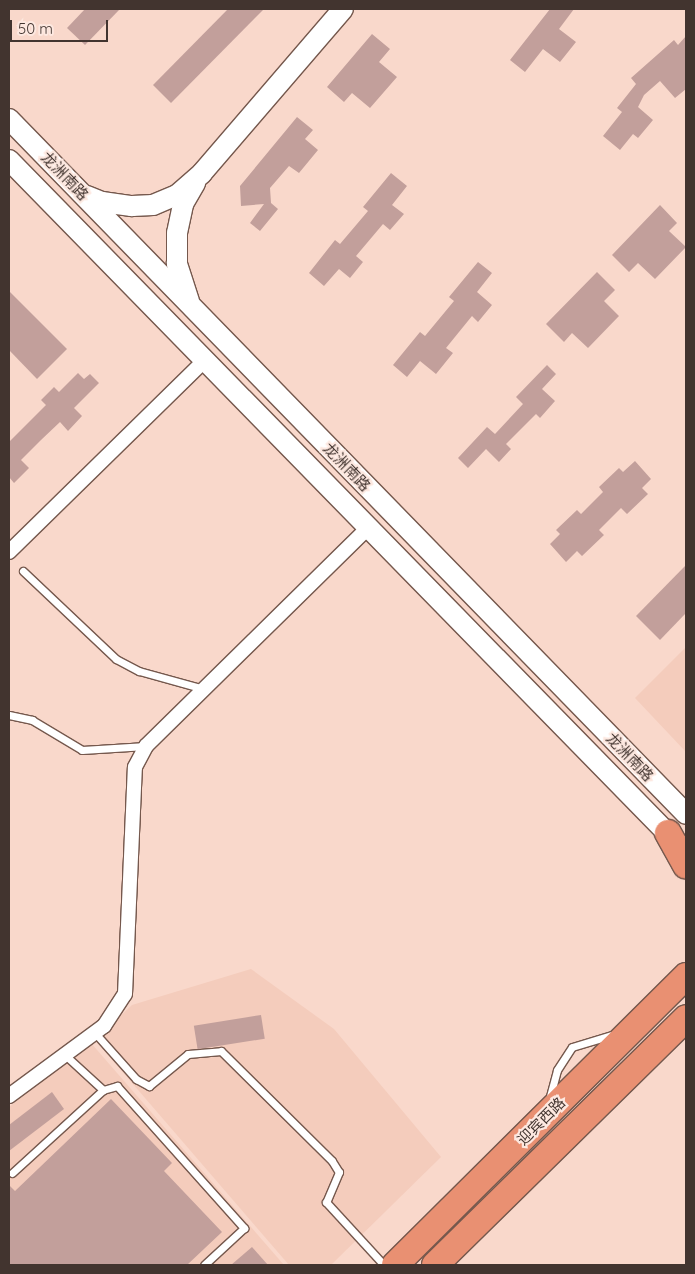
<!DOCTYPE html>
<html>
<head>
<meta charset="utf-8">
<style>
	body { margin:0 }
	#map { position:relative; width:695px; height:1274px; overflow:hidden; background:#f9d8cb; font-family:Quicksand,"Noto Sans SC",sans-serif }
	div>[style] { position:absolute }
	.built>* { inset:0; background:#f4ccbc }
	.building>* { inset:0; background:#c29f9b; transform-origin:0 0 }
	.roads { filter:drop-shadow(1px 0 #75584d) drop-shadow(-1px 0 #75584d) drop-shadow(0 1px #75584d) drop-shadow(0 -1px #75584d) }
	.lane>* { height:7px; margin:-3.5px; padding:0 3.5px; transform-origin:3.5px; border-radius:3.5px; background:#fff }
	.street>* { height:14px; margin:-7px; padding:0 7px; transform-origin:7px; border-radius:7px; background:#fff }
	.secondary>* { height:20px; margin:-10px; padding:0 10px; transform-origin:10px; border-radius:10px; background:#fff }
	.highway>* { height:26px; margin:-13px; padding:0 13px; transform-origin:13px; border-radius:13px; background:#e99072 }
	span { translate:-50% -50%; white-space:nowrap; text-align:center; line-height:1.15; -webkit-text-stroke:4.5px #fde8e0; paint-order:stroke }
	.street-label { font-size:15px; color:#42342f }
	.frame { position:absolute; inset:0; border:10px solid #42342f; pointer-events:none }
	.scale { position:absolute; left:10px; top:20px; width:98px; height:22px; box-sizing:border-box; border:2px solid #42342f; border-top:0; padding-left:6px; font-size:15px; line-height:18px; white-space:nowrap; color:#42342f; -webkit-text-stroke:4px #fde8e0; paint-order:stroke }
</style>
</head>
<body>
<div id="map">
	<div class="built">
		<div style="clip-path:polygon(686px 647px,686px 752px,635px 698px)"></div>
		<div style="clip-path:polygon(251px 969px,334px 1029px,441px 1157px,331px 1265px,289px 1265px,95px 1040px,132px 1005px)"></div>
		<div style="clip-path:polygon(91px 1043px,284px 1265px,9px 1265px,9px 1107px)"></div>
	</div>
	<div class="building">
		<div style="clip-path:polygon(85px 9px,120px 9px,85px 45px,67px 28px)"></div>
		<div style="clip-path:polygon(228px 9px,264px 9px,171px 103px,153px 85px)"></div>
		<div style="clip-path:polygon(550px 9px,574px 9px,559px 29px,576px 42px,560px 62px,543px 49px,525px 72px,510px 60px)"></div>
		<div style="clip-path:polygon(372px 34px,390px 49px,379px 62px,397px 77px,370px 108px,352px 93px,344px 102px,327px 87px)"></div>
		<div style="clip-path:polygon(686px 36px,686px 89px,675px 98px,660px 81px,644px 95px,638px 107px,653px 120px,638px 138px,633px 134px,620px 150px,603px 136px,622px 112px,617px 108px,636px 84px,631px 78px,674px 40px,678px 45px)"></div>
		<div style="clip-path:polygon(297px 117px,313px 130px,305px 139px,318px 150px,299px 173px,289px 166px,270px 188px,271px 203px,278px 209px,260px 231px,250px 223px,264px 204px,241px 206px,240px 186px)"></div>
		<div style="clip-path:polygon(391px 173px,407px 186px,392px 205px,404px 214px,390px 230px,383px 224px,356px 256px,363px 262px,350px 278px,339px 269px,324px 286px,309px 273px,335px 240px,340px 244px,368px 211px,363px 207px)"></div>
		<div style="clip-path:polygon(660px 205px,677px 223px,669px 231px,686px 247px,655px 279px,638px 263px,629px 272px,612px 255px)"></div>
		<div style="clip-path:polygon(478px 262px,492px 273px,477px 292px,492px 305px,478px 322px,472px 316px,446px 348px,453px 353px,436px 374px,420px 361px,407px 377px,393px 365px,420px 332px,425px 336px,454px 301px,449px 297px)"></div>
		<div style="clip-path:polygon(597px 272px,615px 290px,604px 301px,619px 316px,588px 348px,572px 333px,564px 342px,546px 324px)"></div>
		<div style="clip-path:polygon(9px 291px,67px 349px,37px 379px,9px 350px)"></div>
		<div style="clip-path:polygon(547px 365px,556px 374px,542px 389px,555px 401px,540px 418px,536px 414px,506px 444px,511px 449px,499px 462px,486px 449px,468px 468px,458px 458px,487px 427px,495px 434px,523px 404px,516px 397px)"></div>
		<div style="clip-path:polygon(78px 373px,84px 379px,90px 374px,99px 383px,74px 408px,82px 416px,68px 431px,60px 422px,41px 440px,21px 460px,29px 468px,14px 483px,9px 477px,9px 442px,46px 405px,41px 400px,54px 387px,59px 392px)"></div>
		<div style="clip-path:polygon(635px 461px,651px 479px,642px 488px,648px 494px,627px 514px,621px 508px,599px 530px,604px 535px,582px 556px,577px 551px,566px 562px,550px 544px,560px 534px,556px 530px,577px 510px,581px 514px,603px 492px,599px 487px,619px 468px,623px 472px)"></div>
		<div style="clip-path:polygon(686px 565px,686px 613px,660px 640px,636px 616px)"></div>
		<div style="left:261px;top:1015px;width:24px;height:68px;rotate:81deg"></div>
		<div style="clip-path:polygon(52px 1092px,64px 1109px,9px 1151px,9px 1125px)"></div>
		<div style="clip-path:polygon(111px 1099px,172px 1163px,164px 1171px,222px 1232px,187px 1265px,9px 1265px,9px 1185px,15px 1191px)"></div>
		<div style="clip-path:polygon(252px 1247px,268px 1265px,231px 1265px)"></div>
	</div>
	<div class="roads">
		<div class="lane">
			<div style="left:23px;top:571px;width:128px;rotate:43.4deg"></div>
			<div style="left:116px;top:659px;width:26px;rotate:28deg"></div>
			<div style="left:139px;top:671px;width:67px;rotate:15.5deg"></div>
			<div style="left:9px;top:715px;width:24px;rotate:12deg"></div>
			<div style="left:32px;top:720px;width:58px;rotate:31deg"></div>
			<div style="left:82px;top:750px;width:64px;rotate:-3.6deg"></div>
			<div style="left:95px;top:1033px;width:62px;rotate:48.3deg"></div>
			<div style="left:136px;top:1079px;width:15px;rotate:28deg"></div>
			<div style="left:149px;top:1086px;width:50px;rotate:-39.4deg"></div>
			<div style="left:188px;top:1054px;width:33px;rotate:-5deg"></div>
			<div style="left:221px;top:1051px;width:156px;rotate:44.7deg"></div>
			<div style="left:332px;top:1161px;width:13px;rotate:58deg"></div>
			<div style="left:339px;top:1172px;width:33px;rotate:113deg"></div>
			<div style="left:326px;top:1202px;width:86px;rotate:47.4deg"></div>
			<div style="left:65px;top:1055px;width:52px;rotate:42.6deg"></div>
			<div style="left:549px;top:1100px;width:31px;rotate:-75deg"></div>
			<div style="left:557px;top:1070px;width:27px;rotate:-57deg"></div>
			<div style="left:572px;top:1047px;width:48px;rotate:-16.9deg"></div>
			<div style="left:12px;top:1173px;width:123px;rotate:-42.4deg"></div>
			<div style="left:103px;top:1090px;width:15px;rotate:-16deg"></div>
			<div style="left:117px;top:1086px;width:191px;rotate:48.2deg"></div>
			<div style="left:244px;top:1228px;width:54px;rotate:137.2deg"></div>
		</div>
		<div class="street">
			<div style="left:9px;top:552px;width:274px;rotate:-44.4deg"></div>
			<div style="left:9px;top:1096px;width:118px;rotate:-36.4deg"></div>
			<div style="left:104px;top:1026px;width:38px;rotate:-57deg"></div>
			<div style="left:125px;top:994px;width:227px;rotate:-87.5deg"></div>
			<div style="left:135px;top:767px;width:24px;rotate:-62deg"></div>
			<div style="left:146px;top:746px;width:311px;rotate:-44.5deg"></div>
		</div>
		<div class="secondary">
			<div style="left:9px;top:119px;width:970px;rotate:45.75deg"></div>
			<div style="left:9px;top:160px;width:955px;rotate:45.64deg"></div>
			<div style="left:87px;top:196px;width:16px;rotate:22deg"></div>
			<div style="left:102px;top:202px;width:30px;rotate:8deg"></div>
			<div style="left:132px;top:206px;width:21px;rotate:-3deg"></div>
			<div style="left:153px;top:205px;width:26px;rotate:-23deg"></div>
			<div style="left:177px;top:195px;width:33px;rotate:-41deg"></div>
			<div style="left:202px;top:173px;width:216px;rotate:-49.3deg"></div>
			<div style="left:189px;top:301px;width:40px;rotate:-108deg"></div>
			<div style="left:177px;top:263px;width:30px;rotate:-90deg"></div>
			<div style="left:177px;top:233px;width:30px;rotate:-78deg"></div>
			<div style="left:183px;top:204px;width:24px;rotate:-60deg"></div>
		</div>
		<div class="highway">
			<div style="left:668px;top:833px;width:37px;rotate:61deg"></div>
			<div style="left:395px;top:1265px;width:410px;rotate:-44.8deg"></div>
			<div style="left:435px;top:1265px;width:352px;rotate:-44.5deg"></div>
		</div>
	</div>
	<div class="street-label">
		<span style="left:65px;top:176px;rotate:46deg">龙洲南路</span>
		<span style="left:347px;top:467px;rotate:46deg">龙洲南路</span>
		<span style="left:630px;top:757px;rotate:46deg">龙洲南路</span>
		<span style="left:541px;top:1121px;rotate:-45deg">迎宾西路</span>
	</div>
	<div class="frame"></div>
	<div class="scale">50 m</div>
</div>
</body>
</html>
